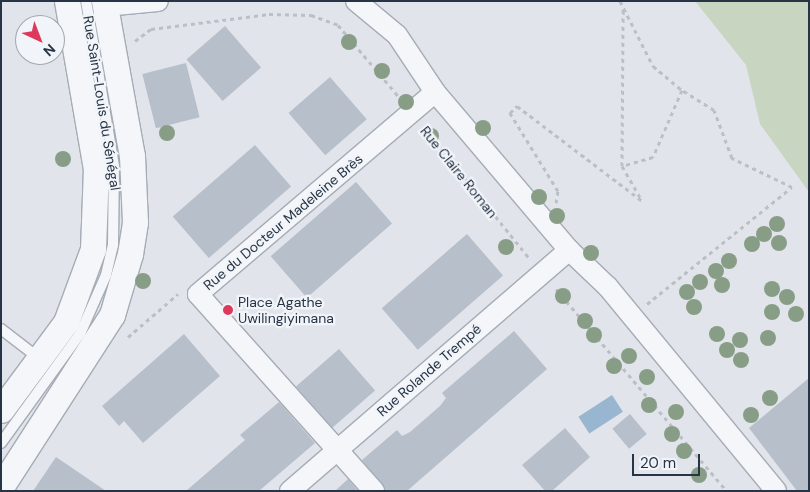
<!DOCTYPE html>
<html>
<head>
<meta charset="utf-8">
<style>
	body { margin:0 }
	#map { position:relative; width:810px; height:492px; overflow:hidden; background:#e1e5eb; font-family:"DM Sans",sans-serif }
	div>[style] { position:absolute }
	.green>* { inset:0; background:#c8d6c1 }
	.water>* { inset:0; background:#98b6cf; transform-origin:0 0 }
	.building>* { inset:0; background:#b7bfca; transform-origin:0 0 }
	.path>* { height:3px; margin-top:-1.5px; transform-origin:0; background:repeating-linear-gradient(90deg,#bbc0c7 0 4px,transparent 0 8px) }
	.roads { filter:drop-shadow(1px 0 #a5acb6) drop-shadow(-1px 0 #a5acb6) drop-shadow(0 1px #a5acb6) drop-shadow(0 -1px #a5acb6) }
	.service>* { height:10px; margin:-5px; padding:0 5px; transform-origin:5px; border-radius:5px; background:#f4f6f9 }
	.minor>* { height:20px; margin:-10px; padding:0 10px; transform-origin:10px; border-radius:10px; background:#f4f6f9 }
	.tertiary>* { height:25px; margin:-12.5px; padding:0 12.5px; transform-origin:12.5px; border-radius:12.5px; background:#f4f6f9 }
	.trees>* { width:16px; height:16px; margin:-8px; border-radius:50%; background:#889d86 }
	.dots>* { width:14px; height:14px; translate:-50% -50%; box-sizing:border-box; border:2px solid #f1f4f8; border-radius:50% }
	span { translate:-50% -50%; white-space:nowrap; text-align:center; line-height:1.15; -webkit-text-stroke:4.5px #f1f4f8; paint-order:stroke }
	.street-label { font-size:14px; color:#273445 }
	.poi-label { font-size:14px; color:#273445 }
	.left { translate:0 -50%; text-align:left }
	.frame { position:absolute; inset:0; border:2px solid #273445; pointer-events:none }
	.north { position:absolute; left:15px; top:15px; width:50px; height:50px; box-sizing:border-box; background:#f1f4f8; border:1px solid #a0a7b0; border-radius:50%; rotate:137deg; font-size:14px; font-weight:700; line-height:20px; text-align:center; color:#273445 }
	.north::after { content:''; display:block; margin:auto; width:18px; height:22px; background:#de385c; clip-path:polygon(50% 0,100% 100%,50% 72%,0 100%) }
	.scale { position:absolute; left:632px; top:454px; width:68px; height:22px; box-sizing:border-box; border:2px solid #273445; border-top:0; padding-left:6px; font-size:15px; line-height:18px; white-space:nowrap; color:#273445; -webkit-text-stroke:4px #f1f4f8; paint-order:stroke }
</style>
</head>
<body>
<div id="map">
	<div class="green">
		<div style="clip-path:polygon(695px 1px,809px 1px,809px 192px,760px 124px,746px 65px)"></div>
	</div>
	<div class="water">
		<div style="left:612px;top:395px;width:20px;height:40px;rotate:57deg"></div>
	</div>
	<div class="building">
		<div style="left:225px;top:26px;width:55px;height:51px;rotate:49deg"></div>
		<div style="left:186px;top:63px;width:56px;height:45px;rotate:76deg"></div>
		<div style="left:330px;top:77px;width:56px;height:55px;rotate:49deg"></div>
		<div style="left:255px;top:145px;width:55px;height:109px;rotate:49deg"></div>
		<div style="left:356px;top:182px;width:55px;height:113px;rotate:49deg"></div>
		<div style="left:467px;top:234px;width:55px;height:113px;rotate:49deg"></div>
		<div style="clip-path:polygon(514px 331px,547px 369px,407px 491px,386px 491px,362px 460px,397px 430px,402px 436px,410px 432px,440px 406px,446px 398px,442px 393px)"></div>
		<div style="clip-path:polygon(184px 334px,220px 376px,143px 443px,124px 421px,119px 426px,102px 406px)"></div>
		<div style="left:339px;top:349px;width:55px;height:57px;rotate:49deg"></div>
		<div style="clip-path:polygon(809px 378px,809px 491px,797px 491px,749px 428px)"></div>
		<div style="clip-path:polygon(279px 402px,315px 443px,259px 491px,186px 491px,245px 440px,240px 435px)"></div>
		<div style="left:630px;top:414px;width:26px;height:23px;rotate:50deg"></div>
		<div style="clip-path:polygon(565px 428px,590px 457px,552px 491px,545px 491px,522px 465px)"></div>
		<div style="clip-path:polygon(56px 457px,106px 491px,33px 491px)"></div>
		<div style="clip-path:polygon(348px 479px,358px 491px,335px 491px)"></div>
	</div>
	<div class="path">
		<div style="left:620px;top:1px;width:73px;rotate:63.1deg"></div>
		<div style="left:653px;top:66px;width:38px;rotate:40deg"></div>
		<div style="left:682px;top:90px;width:73px;rotate:113.4deg"></div>
		<div style="left:653px;top:157px;width:32px;rotate:164deg"></div>
		<div style="left:622px;top:166px;width:36px;rotate:60deg"></div>
		<div style="left:135px;top:41px;width:20px;rotate:-37deg"></div>
		<div style="left:151px;top:29px;width:119px;rotate:-7.2deg"></div>
		<div style="left:269px;top:14px;width:42px;rotate:1.4deg"></div>
		<div style="left:311px;top:15px;width:29px;rotate:20deg"></div>
		<div style="left:338px;top:25px;width:94px;rotate:49.7deg"></div>
		<div style="left:425px;top:129px;width:166px;rotate:51.1deg"></div>
		<div style="left:622px;top:166px;width:157px;rotate:-89.6deg"></div>
		<div style="left:556px;top:203px;width:12px;rotate:-81deg"></div>
		<div style="left:558px;top:191px;width:92px;rotate:-121.6deg"></div>
		<div style="left:510px;top:113px;width:10px;rotate:-45deg"></div>
		<div style="left:517px;top:106px;width:156px;rotate:37.2deg"></div>
		<div style="left:556px;top:289px;width:265px;rotate:49.8deg"></div>
		<div style="left:647px;top:304px;width:186px;rotate:-38.9deg"></div>
		<div style="left:792px;top:187px;width:67px;rotate:-154.2deg"></div>
		<div style="left:732px;top:158px;width:51px;rotate:-110.6deg"></div>
		<div style="left:714px;top:110px;width:38px;rotate:-148deg"></div>
		<div style="left:128px;top:337px;width:66px;rotate:-40.7deg"></div>
	</div>
	<div class="roads">
		<div class="service">
			<div style="left:1px;top:329px;width:49px;rotate:37.6deg"></div>
			<div style="left:1px;top:443px;width:135px;rotate:-54.1deg"></div>
			<div style="left:80px;top:334px;width:64px;rotate:-66.2deg"></div>
			<div style="left:106px;top:275px;width:31px;rotate:-77deg"></div>
			<div style="left:113px;top:245px;width:79px;rotate:-89.3deg"></div>
			<div style="left:114px;top:166px;width:167px;rotate:-99.6deg"></div>
		</div>
		<div class="minor">
			<div style="left:356px;top:1px;width:53px;rotate:39.7deg"></div>
			<div style="left:397px;top:35px;width:69px;rotate:56.3deg"></div>
			<div style="left:435px;top:92px;width:207px;rotate:49.7deg"></div>
			<div style="left:569px;top:250px;width:54px;rotate:43.5deg"></div>
			<div style="left:608px;top:287px;width:264px;rotate:50.5deg"></div>
			<div style="left:105px;top:6px;width:53px;rotate:-5.4deg"></div>
			<div style="left:290px;top:491px;width:369px;rotate:-40.8deg"></div>
			<div style="left:374px;top:491px;width:264px;rotate:-131.8deg"></div>
			<div style="left:198px;top:294px;width:311px;rotate:-40.4deg"></div>
		</div>
		<div class="tertiary">
			<div style="left:1px;top:410px;width:109px;rotate:-53.5deg"></div>
			<div style="left:66px;top:322px;width:78px;rotate:-69.7deg"></div>
			<div style="left:93px;top:249px;width:80px;rotate:-87.9deg"></div>
			<div style="left:96px;top:169px;width:170px;rotate:-99.8deg"></div>
			<div style="left:1px;top:487px;width:205px;rotate:-57.2deg"></div>
			<div style="left:112px;top:315px;width:64px;rotate:-73.6deg"></div>
			<div style="left:130px;top:254px;width:32px;rotate:-81deg"></div>
			<div style="left:135px;top:222px;width:66px;rotate:-92.6deg"></div>
			<div style="left:132px;top:156px;width:158px;rotate:-100.2deg"></div>
		</div>
	</div>
	<div class="trees">
		<div style="left:349px;top:42px"></div>
		<div style="left:382px;top:71px"></div>
		<div style="left:406px;top:102px"></div>
		<div style="left:483px;top:128px"></div>
		<div style="left:167px;top:133px"></div>
		<div style="left:431px;top:136px"></div>
		<div style="left:63px;top:159px"></div>
		<div style="left:539px;top:197px"></div>
		<div style="left:557px;top:216px"></div>
		<div style="left:777px;top:224px"></div>
		<div style="left:764px;top:234px"></div>
		<div style="left:779px;top:243px"></div>
		<div style="left:752px;top:244px"></div>
		<div style="left:506px;top:247px"></div>
		<div style="left:591px;top:253px"></div>
		<div style="left:729px;top:261px"></div>
		<div style="left:716px;top:271px"></div>
		<div style="left:143px;top:281px"></div>
		<div style="left:700px;top:282px"></div>
		<div style="left:722px;top:285px"></div>
		<div style="left:772px;top:289px"></div>
		<div style="left:687px;top:292px"></div>
		<div style="left:563px;top:296px"></div>
		<div style="left:787px;top:297px"></div>
		<div style="left:694px;top:307px"></div>
		<div style="left:772px;top:312px"></div>
		<div style="left:796px;top:314px"></div>
		<div style="left:585px;top:321px"></div>
		<div style="left:717px;top:334px"></div>
		<div style="left:594px;top:335px"></div>
		<div style="left:768px;top:338px"></div>
		<div style="left:740px;top:340px"></div>
		<div style="left:727px;top:350px"></div>
		<div style="left:629px;top:356px"></div>
		<div style="left:741px;top:360px"></div>
		<div style="left:614px;top:366px"></div>
		<div style="left:647px;top:377px"></div>
		<div style="left:770px;top:398px"></div>
		<div style="left:649px;top:405px"></div>
		<div style="left:676px;top:412px"></div>
		<div style="left:751px;top:415px"></div>
		<div style="left:672px;top:434px"></div>
		<div style="left:684px;top:451px"></div>
		<div style="left:699px;top:475px"></div>
	</div>
	<div class="dots">
		<div style="left:228px;top:310px;background:#de385c"></div>
	</div>
	<div class="street-label">
		<span style="left:102px;top:103px;rotate:81deg">Rue Saint-Louis du Sénégal</span>
		<span style="left:459px;top:172px;rotate:51deg">Rue Claire Roman</span>
		<span style="left:283px;top:222px;rotate:-40deg">Rue du Docteur Madeleine Brès</span>
		<span style="left:429px;top:370px;rotate:-41deg">Rue Rolande Trempé</span>
	</div>
	<div class="poi-label">
		<span class="left" style="left:238px;top:310px">Place Agathe<br>Uwilingiyimana</span>
	</div>
	<div class="frame"></div>
	<div class="north">N</div>
	<div class="scale">20 m</div>
</div>
</body>
</html>
